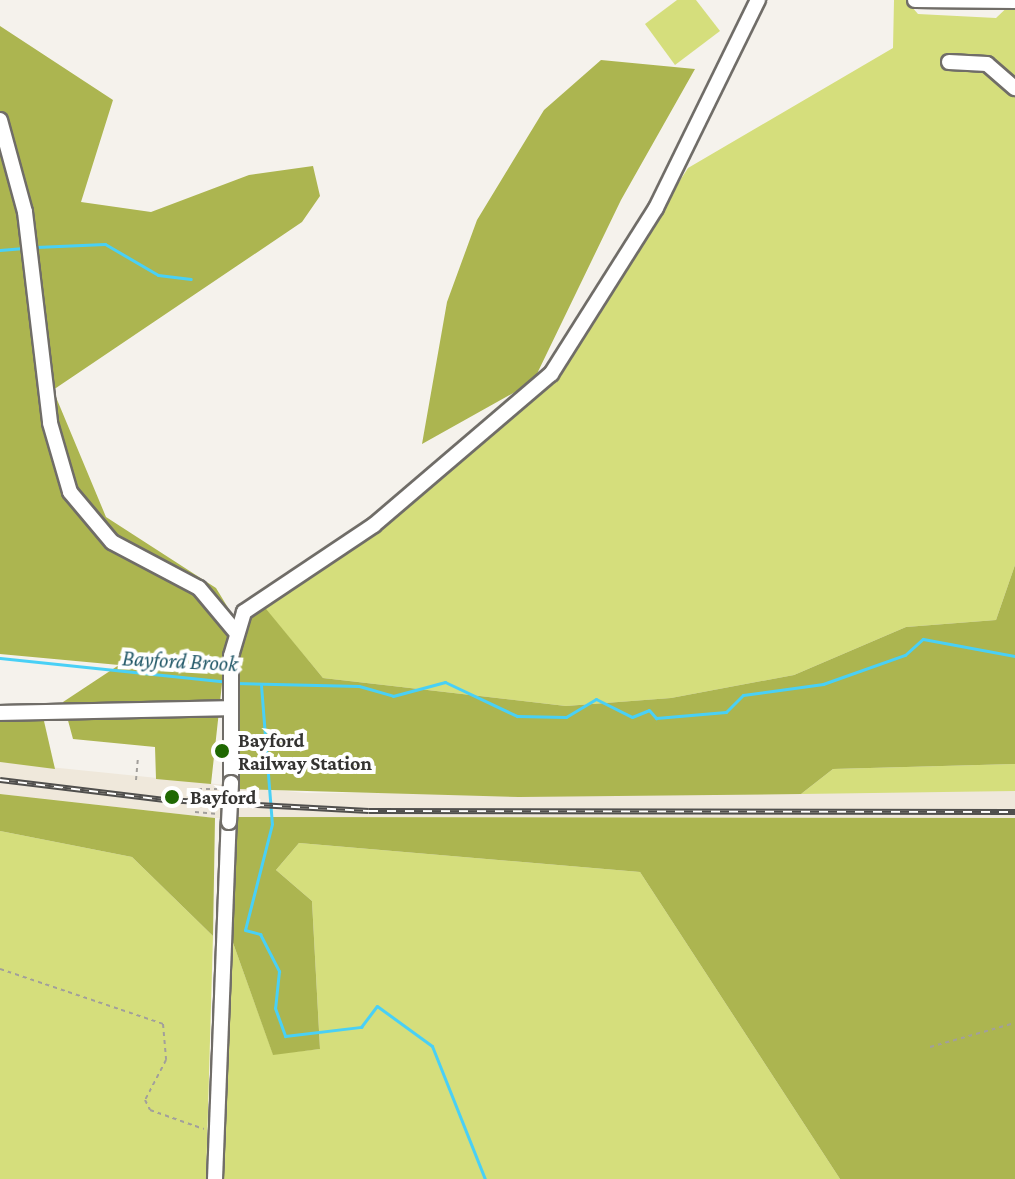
<!DOCTYPE html>
<html>
<head>
<meta charset="utf-8">
<style>
	body { margin:0 }
	#map { position:relative; width:1015px; height:1179px; overflow:hidden; background:#f5f2ec; font-family:"Crimson Pro",serif }
	div>[style] { position:absolute }
	.built>* { inset:0; background:#efe8db }
	.green>* { inset:0; background:#d5de7c }
	.forest>* { inset:0; background:#acb550 }
	.stream>* { height:3px; margin:-1.5px; padding:0 1.5px; transform-origin:1.5px; border-radius:1.5px; background:#49d0f6 }
	.path>* { height:2px; margin-top:-1px; transform-origin:0; background:repeating-linear-gradient(90deg,#a29f9b 0 4px,transparent 0 8px) }
	.roads { filter:drop-shadow(2px 0 #706d68) drop-shadow(-2px 0 #706d68) drop-shadow(0 2px #706d68) drop-shadow(0 -2px #706d68) }
	.minor>* { height:14px; margin:-7px; padding:0 7px; transform-origin:7px; border-radius:7px; background:#fff }
	.rail>* { height:6px; margin-top:-3px; transform-origin:0; background:repeating-linear-gradient(90deg,#fff 0 9px,#504f4d 0 18px); box-sizing:border-box; border-block:2px solid #504f4d }
	.bridges { filter:drop-shadow(2px 0 #706d68) drop-shadow(-2px 0 #706d68) drop-shadow(0 2px #706d68) drop-shadow(0 -2px #706d68) }
	.minor-bridge>* { height:14px; margin:-7px; padding:0 7px; transform-origin:7px; border-radius:7px; background:#fff }
	.dots>* { width:22px; height:22px; translate:-50% -50%; box-sizing:border-box; border:4px solid #fff; border-radius:50% }
	span { translate:-50% -50%; white-space:nowrap; text-align:center; line-height:1.15; -webkit-text-stroke:8px #fff; paint-order:stroke }
	.poi-label { font-size:20px; color:#343331; font-weight:700 }
	.left { translate:0 -50%; text-align:left }
	.water-label { font-size:22px; color:#235969; font-style:italic }
</style>
</head>
<body>
<div id="map">
	<div class="built">
		<div style="clip-path:polygon(0 762px,306px 793px,1015px 791px,1015px 818px,215px 818px,0 794px)"></div>
	</div>
	<div class="green">
		<div style="clip-path:polygon(677px 0,696px 0,720px 31px,675px 65px,645px 24px)"></div>
		<div style="clip-path:polygon(894px 0,906px 0,918px 14px,996px 18px,1015px 0,1015px 565px,996px 620px,906px 627px,794px 675px,671px 698px,566px 706px,323px 678px,262px 605px,471px 454px,555px 375px,688px 168px,893px 48px)"></div>
		<div style="clip-path:polygon(1015px 764px,1015px 791px,801px 794px,833px 769px)"></div>
		<div style="clip-path:polygon(0 831px,132px 857px,213px 936px,206px 1179px,0 1179px)"></div>
		<div style="clip-path:polygon(299px 843px,640px 872px,840px 1179px,223px 1179px,232px 940px,273px 1054px,320px 1049px,312px 901px,276px 870px)"></div>
	</div>
	<div class="forest">
		<div style="clip-path:polygon(0 26px,113px 100px,81px 202px,151px 212px,249px 175px,313px 166px,320px 196px,302px 222px,53px 390px,106px 517px,216px 588px,230px 611px,211px 784px,156px 779px,155px 747px,73px 739px,63px 702px,119px 665px,0 654px)"></div>
		<div style="clip-path:polygon(601px 60px,695px 69px,621px 200px,533px 382px,422px 444px,447px 302px,477px 220px,544px 110px)"></div>
		<div style="clip-path:polygon(1015px 565px,1015px 764px,833px 769px,801px 794px,519px 797px,237px 789px,236px 656px,248px 618px,262px 604px,323px 678px,566px 706px,671px 698px,794px 675px,906px 627px,996px 620px)"></div>
		<div style="clip-path:polygon(41px 708px,55px 769px,0 762px,0 717px)"></div>
		<div style="clip-path:polygon(0 794px,215px 818px,213px 936px,132px 857px,0 831px)"></div>
		<div style="clip-path:polygon(236px 817px,1015px 818px,1015px 1179px,840px 1179px,640px 872px,299px 843px,276px 870px,312px 901px,320px 1049px,273px 1055px,232px 940px)"></div>
	</div>
	<div class="stream">
		<div style="left:36px;top:247px;width:69px;rotate:-2.5deg"></div>
		<div style="left:105px;top:244px;width:61px;rotate:30.3deg"></div>
		<div style="left:158px;top:275px;width:33px;rotate:7deg"></div>
		<div style="left:0;top:250px;width:24px;rotate:-5deg"></div>
		<div style="left:0;top:658px;width:228px;rotate:6deg"></div>
		<div style="left:234px;top:683px;width:125px;rotate:1.4deg"></div>
		<div style="left:359px;top:686px;width:35px;rotate:16deg"></div>
		<div style="left:393px;top:696px;width:54px;rotate:-15.1deg"></div>
		<div style="left:445px;top:682px;width:80px;rotate:25.3deg"></div>
		<div style="left:517px;top:716px;width:49px;rotate:1.2deg"></div>
		<div style="left:566px;top:717px;width:35px;rotate:-31deg"></div>
		<div style="left:596px;top:699px;width:40px;rotate:26.6deg"></div>
		<div style="left:632px;top:717px;width:18px;rotate:-22deg"></div>
		<div style="left:649px;top:710px;width:11px;rotate:49deg"></div>
		<div style="left:656px;top:718px;width:70px;rotate:-4.9deg"></div>
		<div style="left:726px;top:712px;width:24px;rotate:-45deg"></div>
		<div style="left:743px;top:695px;width:81px;rotate:-7.8deg"></div>
		<div style="left:823px;top:684px;width:87px;rotate:-19.5deg"></div>
		<div style="left:905px;top:655px;width:24px;rotate:-42deg"></div>
		<div style="left:923px;top:639px;width:94px;rotate:10.5deg"></div>
		<div style="left:261px;top:685px;width:139px;rotate:85.5deg"></div>
		<div style="left:272px;top:824px;width:109px;rotate:104.3deg"></div>
		<div style="left:245px;top:930px;width:16px;rotate:15deg"></div>
		<div style="left:260px;top:934px;width:42px;rotate:62.8deg"></div>
		<div style="left:279px;top:971px;width:37px;rotate:96deg"></div>
		<div style="left:275px;top:1008px;width:30px;rotate:70deg"></div>
		<div style="left:285px;top:1036px;width:77px;rotate:-6.8deg"></div>
		<div style="left:361px;top:1027px;width:26px;rotate:-53deg"></div>
		<div style="left:377px;top:1006px;width:68px;rotate:36deg"></div>
		<div style="left:432px;top:1046px;width:143px;rotate:68.3deg"></div>
	</div>
	<div class="path">
		<div style="left:136px;top:780px;width:22px;rotate:-85deg"></div>
		<div style="left:198px;top:789px;width:19px"></div>
		<div style="left:195px;top:812px;width:23px;rotate:5deg"></div>
		<div style="left:0;top:969px;width:172px;rotate:18.6deg"></div>
		<div style="left:163px;top:1024px;width:36px;rotate:85deg"></div>
		<div style="left:166px;top:1060px;width:45px;rotate:117.7deg"></div>
		<div style="left:145px;top:1100px;width:11px;rotate:63deg"></div>
		<div style="left:150px;top:1110px;width:57px;rotate:19.4deg"></div>
		<div style="left:930px;top:1047px;width:88px;rotate:-15.8deg"></div>
	</div>
	<div class="roads">
		<div class="minor">
			<div style="left:915px;top:0;width:100px;rotate:0.6deg"></div>
			<div style="left:949px;top:62px;width:38px;rotate:3deg"></div>
			<div style="left:987px;top:64px;width:37px;rotate:41deg"></div>
			<div style="left:0;top:120px;width:95px;rotate:74.8deg"></div>
			<div style="left:25px;top:212px;width:212px;rotate:83.2deg"></div>
			<div style="left:50px;top:423px;width:72px;rotate:73.8deg"></div>
			<div style="left:70px;top:492px;width:65px;rotate:50deg"></div>
			<div style="left:112px;top:542px;width:98px;rotate:27.9deg"></div>
			<div style="left:199px;top:588px;width:56px;rotate:50.1deg"></div>
			<div style="left:0;top:713px;width:230px;rotate:-1.2deg"></div>
			<div style="left:231px;top:783px;width:127px;rotate:-90deg"></div>
			<div style="left:231px;top:656px;width:46px;rotate:-73.5deg"></div>
			<div style="left:244px;top:612px;width:156px;rotate:-33.8deg"></div>
			<div style="left:374px;top:525px;width:233px;rotate:-40.5deg"></div>
			<div style="left:551px;top:374px;width:196px;rotate:-57.7deg"></div>
			<div style="left:656px;top:208px;width:232px;rotate:-63.9deg"></div>
			<div style="left:215px;top:1179px;width:357px;rotate:-87.8deg"></div>
		</div>
	</div>
	<div class="rail">
		<div style="left:0;top:780px;width:166px;rotate:6.9deg"></div>
		<div style="left:165px;top:800px;width:204px;rotate:3.1deg"></div>
		<div style="left:369px;top:811px;width:646px;rotate:0.09deg"></div>
	</div>
	<div class="bridges">
		<div class="minor-bridge">
			<div style="left:229px;top:822px;width:39px;rotate:-87deg"></div>
		</div>
	</div>
	<div class="dots">
		<div style="left:222px;top:751px;background:#1f6802"></div>
		<div style="left:172px;top:797px;background:#1f6802"></div>
	</div>
	<div class="poi-label">
		<span class="left" style="left:238px;top:752px">Bayford<br>Railway Station</span>
		<span class="left" style="left:190px;top:797px">Bayford</span>
	</div>
	<div class="water-label">
		<span style="left:180px;top:661px;rotate:3deg">Bayford Brook</span>
	</div>
</div>
</body>
</html>
